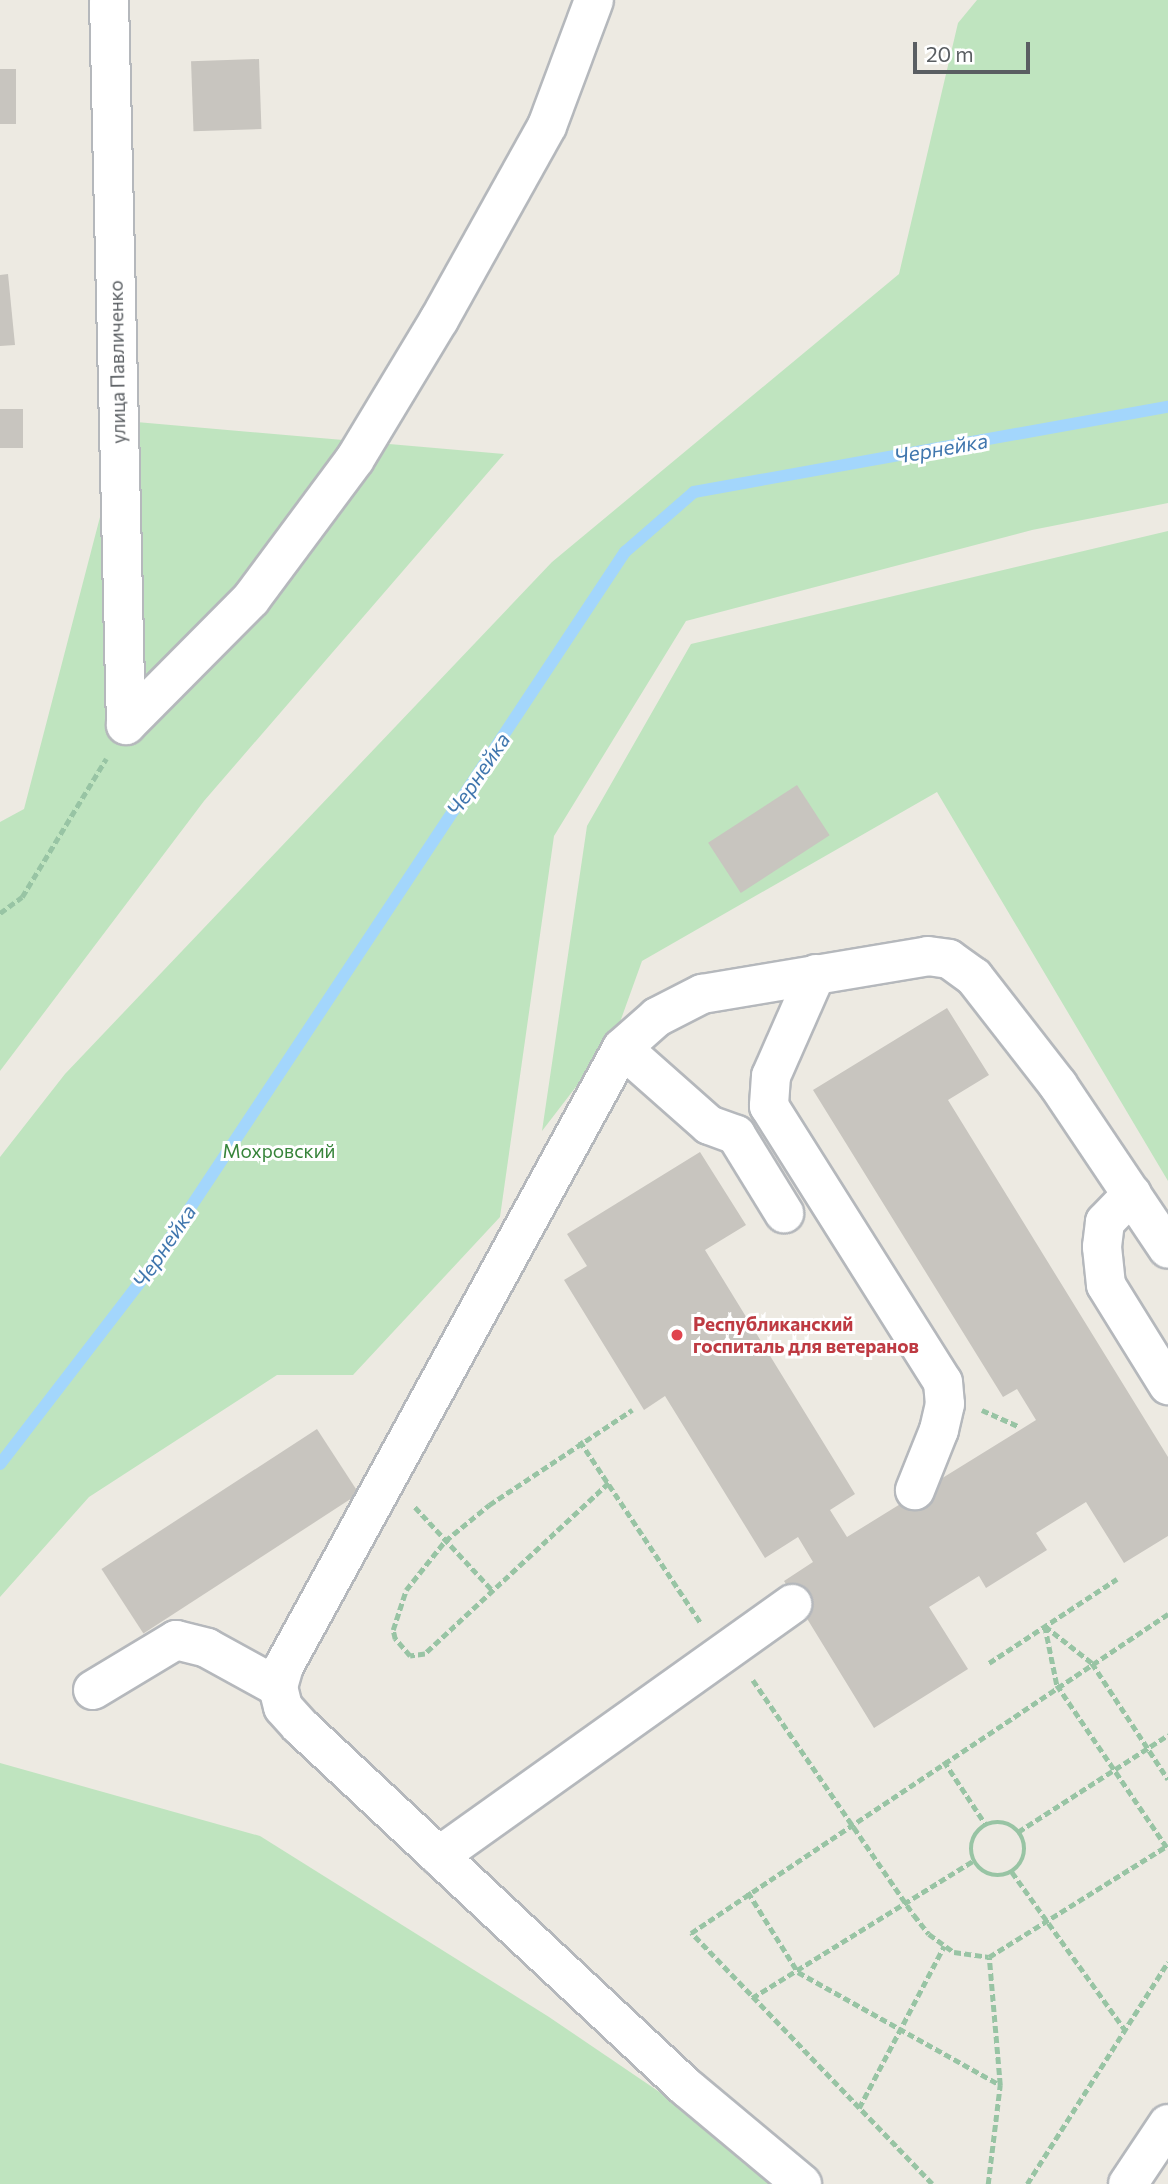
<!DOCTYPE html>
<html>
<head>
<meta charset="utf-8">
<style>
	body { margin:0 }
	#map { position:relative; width:1168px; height:2184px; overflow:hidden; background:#edeae2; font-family:Commissioner,sans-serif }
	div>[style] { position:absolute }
	.green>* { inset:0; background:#bfe4bf }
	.stream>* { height:12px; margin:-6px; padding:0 6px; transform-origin:6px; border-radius:6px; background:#a3d6fc }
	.building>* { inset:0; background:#c8c5bf; transform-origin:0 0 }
	.path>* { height:4.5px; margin-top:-2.25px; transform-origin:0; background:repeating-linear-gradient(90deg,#98c4a4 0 7px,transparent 0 10.5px) }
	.path>.ring { margin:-2.25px; padding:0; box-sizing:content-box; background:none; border:4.5px solid #98c4a4; border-radius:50% }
	.roads { filter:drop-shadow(2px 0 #b5b8bc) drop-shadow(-2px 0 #b5b8bc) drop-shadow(0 2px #b5b8bc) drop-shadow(0 -2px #b5b8bc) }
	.minor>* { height:38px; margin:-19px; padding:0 19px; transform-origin:19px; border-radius:19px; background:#fff }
	.dots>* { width:19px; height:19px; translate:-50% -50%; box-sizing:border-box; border:4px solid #fff; border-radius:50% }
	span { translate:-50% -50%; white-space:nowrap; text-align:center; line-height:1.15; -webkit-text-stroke:6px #fff; paint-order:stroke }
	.street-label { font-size:19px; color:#5a5e62 }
	.park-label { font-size:19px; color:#37843a }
	.health-label { font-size:19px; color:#be3a42; font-weight:700 }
	.left { translate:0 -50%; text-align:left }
	.water-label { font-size:21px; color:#4177ae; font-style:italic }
	.scale { position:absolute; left:913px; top:42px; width:117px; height:32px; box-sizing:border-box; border:4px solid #5a5e62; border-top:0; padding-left:9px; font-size:21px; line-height:24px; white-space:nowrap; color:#5a5e62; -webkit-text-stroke:5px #fff; paint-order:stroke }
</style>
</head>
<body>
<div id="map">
	<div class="green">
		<div style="clip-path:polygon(977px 0,1168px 0,1168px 503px,1032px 530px,686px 621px,554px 836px,500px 1217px,353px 1375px,277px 1375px,89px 1497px,0 1597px,0 1157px,65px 1074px,552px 562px,899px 274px,958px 23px)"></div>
		<div style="clip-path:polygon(125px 421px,504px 454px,204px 801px,0 1071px,0 822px,24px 809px)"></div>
		<div style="clip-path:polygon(1168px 531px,1168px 1181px,937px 792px,642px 961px,615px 1036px,542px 1131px,587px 826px,691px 644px)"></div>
		<div style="clip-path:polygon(0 1763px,260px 1836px,549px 2017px,795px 2184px,0 2184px)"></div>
	</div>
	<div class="stream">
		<div style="left:0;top:1464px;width:237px;rotate:-52.4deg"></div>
		<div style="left:145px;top:1276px;width:869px;rotate:-56.46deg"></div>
		<div style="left:625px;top:552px;width:91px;rotate:-41deg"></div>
		<div style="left:694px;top:492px;width:482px;rotate:-10.2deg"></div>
	</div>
	<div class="building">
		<div style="left:259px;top:59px;width:70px;height:68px;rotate:88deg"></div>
		<div style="left:0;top:69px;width:16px;height:55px"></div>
		<div style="clip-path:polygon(8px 274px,15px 345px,0 346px,0 275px)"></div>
		<div style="left:0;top:409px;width:23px;height:39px"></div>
		<div style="left:797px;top:785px;width:60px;height:106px;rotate:57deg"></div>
		<div style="clip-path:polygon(947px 1008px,989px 1075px,948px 1100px,1168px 1457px,1168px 1536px,1124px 1563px,1086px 1502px,1036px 1533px,1047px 1550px,986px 1588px,979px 1576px,929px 1607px,968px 1669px,874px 1728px,784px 1581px,813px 1562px,798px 1537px,765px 1558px,665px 1396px,644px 1410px,564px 1280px,587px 1266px,567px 1234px,700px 1152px,746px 1225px,705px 1250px,855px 1494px,830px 1510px,847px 1537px,1036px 1420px,1017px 1389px,1003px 1397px,813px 1090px)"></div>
		<div style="left:317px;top:1429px;width:77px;height:257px;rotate:57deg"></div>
	</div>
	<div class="path">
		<div style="left:0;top:913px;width:27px;rotate:-36deg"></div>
		<div style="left:22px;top:897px;width:162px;rotate:-58.7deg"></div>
		<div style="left:982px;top:1410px;width:39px;rotate:24deg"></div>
		<div style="left:580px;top:1441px;width:219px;rotate:56.4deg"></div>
		<div style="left:609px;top:1483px;width:251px;rotate:137.1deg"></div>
		<div style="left:425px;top:1654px;width:15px;rotate:172deg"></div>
		<div style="left:410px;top:1656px;width:23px;rotate:-131deg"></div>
		<div style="left:395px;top:1639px;width:9px;rotate:-103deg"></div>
		<div style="left:393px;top:1630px;width:42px;rotate:-72deg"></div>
		<div style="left:406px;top:1590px;width:63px;rotate:-51.5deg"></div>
		<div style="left:445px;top:1541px;width:57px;rotate:-39.3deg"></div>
		<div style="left:489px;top:1505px;width:172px;rotate:-33.6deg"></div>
		<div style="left:415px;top:1507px;width:115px;rotate:47.1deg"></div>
		<div style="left:1045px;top:1626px;width:60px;rotate:78.5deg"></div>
		<div style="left:1057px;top:1685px;width:198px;rotate:55.9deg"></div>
		<div style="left:1045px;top:1626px;width:60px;rotate:38.2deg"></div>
		<div style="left:1092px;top:1663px;width:139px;rotate:56.8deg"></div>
		<div style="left:989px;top:1663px;width:153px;rotate:-33.3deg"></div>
		<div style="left:753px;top:1680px;width:285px;rotate:55.6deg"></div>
		<div style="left:914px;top:1915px;width:24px;rotate:52deg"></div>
		<div style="left:929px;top:1934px;width:31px;rotate:36deg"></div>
		<div style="left:954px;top:1952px;width:35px;rotate:8deg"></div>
		<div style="left:989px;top:1957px;width:211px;rotate:-32deg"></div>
		<div style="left:944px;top:1761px;width:77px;rotate:56.7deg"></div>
		<div class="ring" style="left:971px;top:1822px;width:49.5px;height:49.5px"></div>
		<div style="left:1018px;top:1832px;width:179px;rotate:-32.9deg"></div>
		<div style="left:1012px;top:1872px;width:194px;rotate:54.4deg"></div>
		<div style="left:748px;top:1892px;width:94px;rotate:58deg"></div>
		<div style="left:798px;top:1972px;width:231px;rotate:29.2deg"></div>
		<div style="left:752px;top:1998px;width:260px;rotate:-31.8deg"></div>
		<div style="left:859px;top:2108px;width:183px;rotate:-62.3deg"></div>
		<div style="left:932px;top:2184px;width:348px;rotate:-133.8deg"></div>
		<div style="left:691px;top:1933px;width:574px;rotate:-33.77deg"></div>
		<div style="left:988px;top:2184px;width:100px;rotate:-83.1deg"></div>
		<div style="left:1000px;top:2085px;width:128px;rotate:-94.9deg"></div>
		<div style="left:1027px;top:2184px;width:263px;rotate:-57.6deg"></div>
	</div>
	<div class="roads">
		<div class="minor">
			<div style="left:109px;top:0;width:725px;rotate:88.66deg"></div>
			<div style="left:126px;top:725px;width:177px;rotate:-45.2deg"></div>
			<div style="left:251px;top:599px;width:174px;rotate:-53.4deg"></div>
			<div style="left:355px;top:459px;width:162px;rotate:-58.9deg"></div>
			<div style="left:439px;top:320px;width:222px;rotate:-60.9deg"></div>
			<div style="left:547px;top:126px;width:134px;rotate:-69.5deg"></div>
			<div style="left:816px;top:974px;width:111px;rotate:113.8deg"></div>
			<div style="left:771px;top:1076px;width:30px;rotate:94deg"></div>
			<div style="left:769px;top:1106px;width:326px;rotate:57.8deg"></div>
			<div style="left:943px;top:1382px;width:22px;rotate:85deg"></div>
			<div style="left:945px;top:1404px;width:27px;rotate:103deg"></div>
			<div style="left:939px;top:1430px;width:65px;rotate:111.8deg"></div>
			<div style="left:622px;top:1048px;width:116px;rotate:41.5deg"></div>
			<div style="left:709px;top:1125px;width:29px;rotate:20deg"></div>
			<div style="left:736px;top:1135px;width:92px;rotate:58.4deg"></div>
			<div style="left:1132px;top:1194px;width:39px;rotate:134deg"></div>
			<div style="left:1105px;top:1222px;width:25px;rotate:97deg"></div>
			<div style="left:1102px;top:1247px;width:38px;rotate:84deg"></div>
			<div style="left:1106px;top:1285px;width:118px;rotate:58.2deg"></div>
			<div style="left:93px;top:1690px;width:97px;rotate:-31.1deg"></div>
			<div style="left:176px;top:1640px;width:32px;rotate:14deg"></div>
			<div style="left:207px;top:1648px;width:81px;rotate:28.8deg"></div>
			<div style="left:439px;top:1856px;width:434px;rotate:-35.5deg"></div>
			<div style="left:802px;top:2184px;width:150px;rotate:-140.1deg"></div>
			<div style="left:687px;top:2088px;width:530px;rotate:-136.91deg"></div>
			<div style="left:300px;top:1726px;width:25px;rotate:-132deg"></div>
			<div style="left:283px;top:1707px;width:21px;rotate:-104deg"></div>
			<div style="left:278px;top:1687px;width:22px;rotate:-74deg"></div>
			<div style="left:284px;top:1666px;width:704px;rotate:-61.32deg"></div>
			<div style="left:622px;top:1048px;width:47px;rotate:-41.5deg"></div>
			<div style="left:657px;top:1017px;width:51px;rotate:-27.1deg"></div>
			<div style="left:702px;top:994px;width:229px;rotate:-9.5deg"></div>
			<div style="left:928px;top:956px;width:21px;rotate:8deg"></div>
			<div style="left:949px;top:959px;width:31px;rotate:36deg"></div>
			<div style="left:974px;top:977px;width:137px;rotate:52.1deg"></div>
			<div style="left:1058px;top:1085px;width:197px;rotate:56.1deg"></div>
			<div style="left:1128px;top:2184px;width:72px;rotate:-56.3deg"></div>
		</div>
	</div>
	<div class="dots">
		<div style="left:677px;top:1335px;background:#e0444e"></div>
	</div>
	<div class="street-label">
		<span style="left:117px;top:362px;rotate:-91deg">улица Павличенко</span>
	</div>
	<div class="park-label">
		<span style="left:279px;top:1151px">Мохровский</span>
	</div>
	<div class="health-label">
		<span class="left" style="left:693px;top:1335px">Республиканский<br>госпиталь для ветеранов</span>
	</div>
	<div class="water-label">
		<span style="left:941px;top:448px;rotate:-10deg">Чернейка</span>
		<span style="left:478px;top:774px;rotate:-56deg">Чернейка</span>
		<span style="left:164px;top:1246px;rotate:-56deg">Чернейка</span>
	</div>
	<div class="scale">20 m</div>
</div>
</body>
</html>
